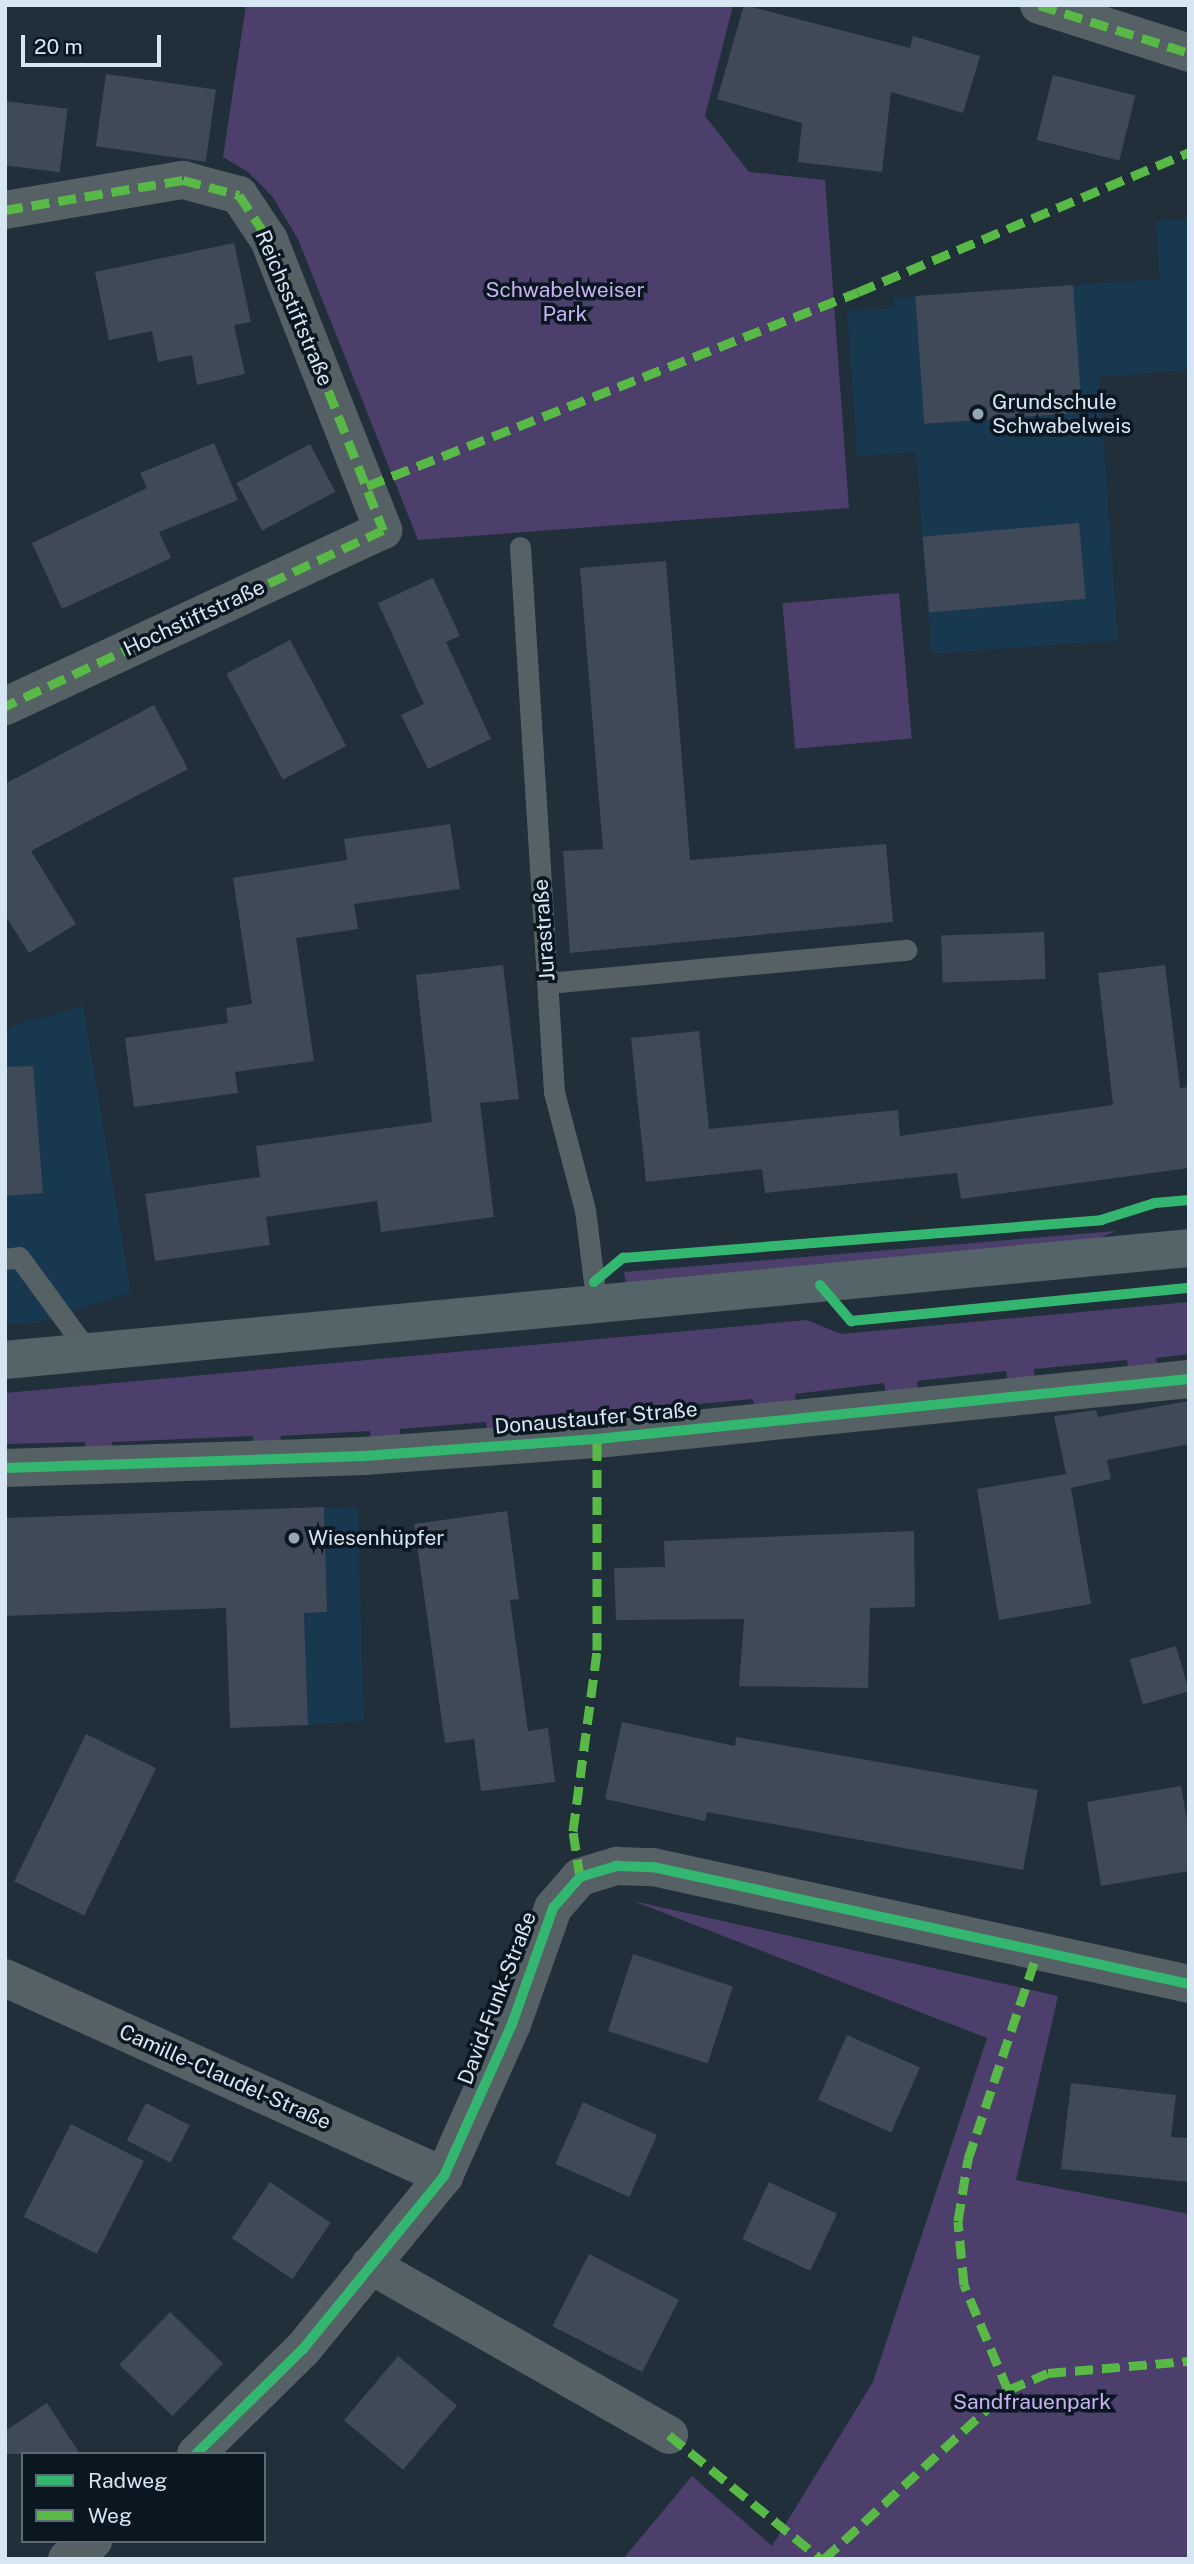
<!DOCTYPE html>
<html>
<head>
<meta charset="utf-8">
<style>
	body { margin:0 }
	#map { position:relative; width:1194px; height:2564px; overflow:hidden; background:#202f3a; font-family:"Public Sans",sans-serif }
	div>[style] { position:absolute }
	.built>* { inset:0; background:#183850 }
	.green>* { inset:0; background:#4d3f6b; transform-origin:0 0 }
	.building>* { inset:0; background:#404957; transform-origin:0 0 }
	.lane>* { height:21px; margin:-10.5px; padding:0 10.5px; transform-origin:10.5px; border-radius:10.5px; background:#556165 }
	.street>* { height:38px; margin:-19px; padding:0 19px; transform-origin:19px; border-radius:19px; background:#556165 }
	.secondary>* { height:38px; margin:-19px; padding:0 19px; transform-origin:19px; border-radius:19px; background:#556468 }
	.quiet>* { height:9px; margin-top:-4.5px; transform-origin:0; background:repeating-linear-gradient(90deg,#58b947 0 18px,transparent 0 27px) }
	.cycleway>* { height:10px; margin:-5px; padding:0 5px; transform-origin:5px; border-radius:5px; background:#33b770 }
	.dots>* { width:19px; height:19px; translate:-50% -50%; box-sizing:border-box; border:4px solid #0b1720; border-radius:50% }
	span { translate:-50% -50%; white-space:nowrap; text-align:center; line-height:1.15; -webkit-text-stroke:7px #0b1720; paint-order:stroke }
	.park-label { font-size:21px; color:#c9b2f3 }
	.street-label { font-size:21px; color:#d6e6f3 }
	.poi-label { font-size:21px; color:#d6e6f3 }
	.left { translate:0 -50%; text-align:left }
	.frame { position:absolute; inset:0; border:7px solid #d6e6f3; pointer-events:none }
	.legend { position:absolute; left:21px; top:2452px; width:245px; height:91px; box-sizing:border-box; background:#0b1720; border:2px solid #5c6a74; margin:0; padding:9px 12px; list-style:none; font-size:21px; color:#d6e6f3 }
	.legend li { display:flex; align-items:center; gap:14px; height:35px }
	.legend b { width:35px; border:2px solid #5c6a74 }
	.scale { position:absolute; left:21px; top:35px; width:140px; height:32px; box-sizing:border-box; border:4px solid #d6e6f3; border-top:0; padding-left:9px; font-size:21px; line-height:24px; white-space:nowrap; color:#d6e6f3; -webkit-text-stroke:5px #0b1720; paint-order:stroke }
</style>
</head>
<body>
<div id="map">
	<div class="built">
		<div style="clip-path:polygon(1189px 219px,1189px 370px,1099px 377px,1118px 640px,931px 654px,916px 452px,857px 456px,847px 311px,894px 308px,894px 298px,1159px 279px,1156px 221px)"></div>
		<div style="clip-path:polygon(83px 1006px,131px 1292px,38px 1323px,5px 1325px,5px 1028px)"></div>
		<div style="clip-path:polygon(324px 1507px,358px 1509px,364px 1721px,308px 1725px,304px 1613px,327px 1612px)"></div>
	</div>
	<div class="green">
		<div style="clip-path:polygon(246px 5px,733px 5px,705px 116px,749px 172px,825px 180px,849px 508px,418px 540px,298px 239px,272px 196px,248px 172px,223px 157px)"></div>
		<div style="left:899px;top:593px;width:146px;height:117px;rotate:85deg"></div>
		<div style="clip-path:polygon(1116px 1231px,1085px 1244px,627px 1289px,624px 1272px)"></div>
		<div style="clip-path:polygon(1189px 1302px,1189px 1354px,1156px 1358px,1159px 1374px,1130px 1377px,1127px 1360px,1034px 1369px,1035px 1386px,1009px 1389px,1006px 1371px,917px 1381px,918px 1399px,888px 1403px,884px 1383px,795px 1394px,797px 1411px,756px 1415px,753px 1399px,675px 1406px,676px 1424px,645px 1428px,642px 1410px,553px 1416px,555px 1434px,488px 1440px,486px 1422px,400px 1429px,400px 1446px,371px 1448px,370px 1431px,281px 1436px,279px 1453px,254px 1455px,253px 1436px,112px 1442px,113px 1458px,86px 1461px,85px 1442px,5px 1444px,5px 1393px,807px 1320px,841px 1334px)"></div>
		<div style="clip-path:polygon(633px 1901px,1058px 1996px,1016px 2180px,1189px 2214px,1189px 2559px,623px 2559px,692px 2476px,772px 2546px,873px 2382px,987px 2038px)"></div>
	</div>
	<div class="building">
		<div style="clip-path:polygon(744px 5px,910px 48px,913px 36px,980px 56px,963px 113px,891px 92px,882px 172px,798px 162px,802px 123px,717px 99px)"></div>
		<div style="left:106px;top:74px;width:111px;height:73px;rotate:8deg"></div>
		<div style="left:1053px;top:75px;width:85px;height:67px;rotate:14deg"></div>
		<div style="left:5px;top:101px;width:63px;height:64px;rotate:7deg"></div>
		<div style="clip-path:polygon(234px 243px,251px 322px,234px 325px,245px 374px,197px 385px,192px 355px,158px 362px,152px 331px,109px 340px,95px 272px)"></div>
		<div style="left:1073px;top:285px;width:128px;height:158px;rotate:86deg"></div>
		<div style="clip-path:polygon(214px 443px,238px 500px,159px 532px,171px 558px,62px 609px,32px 543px,147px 488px,140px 473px)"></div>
		<div style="left:310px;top:444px;width:54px;height:83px;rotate:62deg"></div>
		<div style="left:1079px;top:523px;width:76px;height:157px;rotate:85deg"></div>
		<div style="clip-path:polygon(666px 561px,690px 860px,886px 844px,893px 922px,570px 953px,563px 851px,603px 849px,580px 568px)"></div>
		<div style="clip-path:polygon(433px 578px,460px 636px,446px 642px,491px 739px,428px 769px,401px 715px,424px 704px,378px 603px)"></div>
		<div style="left:290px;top:640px;width:120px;height:72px;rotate:62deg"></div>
		<div style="clip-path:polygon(154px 705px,188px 769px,31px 851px,76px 924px,29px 953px,5px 915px,5px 784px)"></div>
		<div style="clip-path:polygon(450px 824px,460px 889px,354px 904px,358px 929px,296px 938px,314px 1061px,235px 1072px,238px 1093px,134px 1107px,125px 1038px,228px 1023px,226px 1008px,252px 1004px,233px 878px,347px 860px,344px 839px)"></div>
		<div style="left:1044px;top:932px;width:47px;height:103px;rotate:88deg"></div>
		<div style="clip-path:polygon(503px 965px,519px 1099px,480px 1103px,494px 1217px,381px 1232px,377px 1201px,266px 1217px,270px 1245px,155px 1261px,145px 1194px,260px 1177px,256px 1146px,432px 1122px,416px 975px)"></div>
		<div style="clip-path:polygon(1165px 965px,1180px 1088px,1189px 1087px,1189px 1168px,961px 1199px,957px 1173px,765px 1193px,762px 1169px,646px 1182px,631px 1038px,699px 1031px,709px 1129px,898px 1110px,900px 1136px,1113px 1105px,1098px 973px)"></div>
		<div style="clip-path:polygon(33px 1066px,43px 1193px,5px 1196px,5px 1067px)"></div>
		<div style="clip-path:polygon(1189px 1401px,1189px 1444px,1107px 1460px,1111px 1479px,1071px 1488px,1091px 1604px,999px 1620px,977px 1489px,1066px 1474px,1054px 1416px,1096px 1410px,1098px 1417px)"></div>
		<div style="clip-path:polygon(324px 1507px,327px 1612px,304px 1613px,308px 1725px,230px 1728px,226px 1608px,5px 1616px,5px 1518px)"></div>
		<div style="clip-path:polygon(507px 1511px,519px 1599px,510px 1600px,528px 1731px,548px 1728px,555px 1782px,481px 1791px,474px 1739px,445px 1743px,414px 1524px)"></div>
		<div style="clip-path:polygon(914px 1531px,915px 1607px,870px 1608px,868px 1688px,739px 1686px,744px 1619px,616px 1620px,614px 1568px,665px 1567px,664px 1541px)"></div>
		<div style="left:1176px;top:1646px;width:47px;height:48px;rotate:74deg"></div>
		<div style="clip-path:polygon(622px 1722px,735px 1746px,736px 1737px,1038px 1790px,1023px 1870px,707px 1812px,705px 1821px,605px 1799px)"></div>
		<div style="left:86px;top:1734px;width:78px;height:164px;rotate:26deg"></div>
		<div style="clip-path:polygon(1181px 1786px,1189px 1832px,1189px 1871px,1101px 1886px,1087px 1802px)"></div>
		<div style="left:633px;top:1954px;width:105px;height:81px;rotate:18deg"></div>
		<div style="left:847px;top:2035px;width:80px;height:71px;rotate:24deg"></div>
		<div style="clip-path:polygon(1071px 2083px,1176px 2095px,1171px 2137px,1189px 2138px,1189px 2182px,1061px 2169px)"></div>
		<div style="left:583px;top:2102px;width:81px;height:68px;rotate:24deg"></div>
		<div style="left:146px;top:2103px;width:49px;height:42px;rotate:27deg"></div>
		<div style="left:71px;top:2124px;width:82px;height:104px;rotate:27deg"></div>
		<div style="left:270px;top:2182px;width:73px;height:68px;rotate:34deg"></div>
		<div style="left:769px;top:2182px;width:75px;height:63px;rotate:25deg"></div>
		<div style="left:589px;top:2254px;width:101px;height:81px;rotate:27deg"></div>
		<div style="left:170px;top:2312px;width:74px;height:73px;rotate:44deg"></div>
		<div style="left:398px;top:2356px;width:77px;height:84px;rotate:40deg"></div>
		<div style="clip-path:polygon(47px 2403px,80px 2454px,5px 2454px,5px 2431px)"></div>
	</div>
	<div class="lane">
		<div style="left:520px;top:547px;width:546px;rotate:86.43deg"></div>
		<div style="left:554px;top:1092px;width:122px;rotate:75.3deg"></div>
		<div style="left:585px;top:1210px;width:73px;rotate:82.9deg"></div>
		<div style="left:548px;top:983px;width:360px;rotate:-5.3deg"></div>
		<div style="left:5px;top:1259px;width:14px;rotate:-8deg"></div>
		<div style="left:19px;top:1257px;width:120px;rotate:53.8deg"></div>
	</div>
	<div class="street">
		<div style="left:1039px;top:5px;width:157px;rotate:17.7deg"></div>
		<div style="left:5px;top:210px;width:181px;rotate:-9.6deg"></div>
		<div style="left:183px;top:180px;width:58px;rotate:15deg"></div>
		<div style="left:239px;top:195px;width:54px;rotate:56.3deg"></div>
		<div style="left:269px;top:240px;width:312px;rotate:68.5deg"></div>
		<div style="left:383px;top:530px;width:417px;rotate:155deg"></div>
		<div style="left:5px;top:1468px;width:359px;rotate:-1.9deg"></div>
		<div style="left:364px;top:1456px;width:234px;rotate:-4.2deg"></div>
		<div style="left:597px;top:1439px;width:595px;rotate:-5.79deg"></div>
		<div style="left:5px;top:1978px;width:482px;rotate:24.3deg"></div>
		<div style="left:370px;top:2265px;width:344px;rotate:29.6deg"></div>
		<div style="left:196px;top:2454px;width:150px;rotate:-44.5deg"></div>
		<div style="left:303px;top:2349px;width:223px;rotate:-50.8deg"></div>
		<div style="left:444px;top:2176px;width:167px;rotate:-65.9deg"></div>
		<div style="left:512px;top:2024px;width:123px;rotate:-70.5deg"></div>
		<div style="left:553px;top:1908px;width:41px;rotate:-48.9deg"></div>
		<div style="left:580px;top:1877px;width:39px;rotate:-17deg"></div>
		<div style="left:617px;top:1866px;width:36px;rotate:2deg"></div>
		<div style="left:653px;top:1867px;width:549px;rotate:12.31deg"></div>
		<div style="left:67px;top:2559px;width:32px;rotate:-35deg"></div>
	</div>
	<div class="secondary">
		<div style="left:5px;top:1360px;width:1189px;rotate:-5.4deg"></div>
	</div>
	<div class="quiet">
		<div style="left:1039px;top:5px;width:157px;rotate:17.7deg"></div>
		<div style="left:5px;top:210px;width:181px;rotate:-9.6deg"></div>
		<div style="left:183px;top:180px;width:58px;rotate:15deg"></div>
		<div style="left:239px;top:195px;width:54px;rotate:56.3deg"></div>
		<div style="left:269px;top:240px;width:312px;rotate:68.5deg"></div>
		<div style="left:383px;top:530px;width:417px;rotate:155deg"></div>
		<div style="left:367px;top:486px;width:528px;rotate:-21.56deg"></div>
		<div style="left:858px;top:292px;width:359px;rotate:-22.9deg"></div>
		<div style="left:580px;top:1877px;width:47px;rotate:-98.7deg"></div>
		<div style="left:573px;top:1831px;width:183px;rotate:-82.4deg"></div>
		<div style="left:597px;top:1650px;width:211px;rotate:-90deg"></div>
		<div style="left:1008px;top:2390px;width:114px;rotate:-112.7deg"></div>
		<div style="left:964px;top:2285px;width:64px;rotate:-95.4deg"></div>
		<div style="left:958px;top:2221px;width:63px;rotate:-80.8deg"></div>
		<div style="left:968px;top:2159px;width:219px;rotate:-71.4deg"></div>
		<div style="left:669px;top:2435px;width:196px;rotate:39.2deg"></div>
		<div style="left:824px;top:2559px;width:250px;rotate:-42.6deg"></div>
		<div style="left:1008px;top:2390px;width:43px;rotate:-23deg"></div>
		<div style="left:1048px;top:2373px;width:142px;rotate:-4.9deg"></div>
	</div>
	<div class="cycleway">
		<div style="left:594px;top:1282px;width:38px;rotate:-40deg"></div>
		<div style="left:623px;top:1258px;width:480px;rotate:-4.5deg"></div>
		<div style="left:1101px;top:1220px;width:57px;rotate:-17.5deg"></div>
		<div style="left:1155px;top:1203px;width:34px;rotate:-5deg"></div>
		<div style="left:820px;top:1285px;width:48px;rotate:49.3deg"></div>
		<div style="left:851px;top:1321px;width:340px;rotate:-5.6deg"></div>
		<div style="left:5px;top:1468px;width:359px;rotate:-1.9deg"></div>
		<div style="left:364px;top:1456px;width:234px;rotate:-4.2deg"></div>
		<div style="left:597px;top:1439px;width:595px;rotate:-5.79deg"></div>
		<div style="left:196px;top:2454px;width:150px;rotate:-44.5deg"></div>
		<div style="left:303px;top:2349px;width:223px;rotate:-50.8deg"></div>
		<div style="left:444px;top:2176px;width:167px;rotate:-65.9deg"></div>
		<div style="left:512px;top:2024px;width:123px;rotate:-70.5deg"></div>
		<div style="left:553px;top:1908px;width:41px;rotate:-48.9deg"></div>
		<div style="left:580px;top:1877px;width:39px;rotate:-17deg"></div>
		<div style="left:617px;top:1866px;width:36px;rotate:2deg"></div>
		<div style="left:653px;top:1867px;width:549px;rotate:12.31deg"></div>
	</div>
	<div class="dots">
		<div style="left:978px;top:414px;background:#96a6b2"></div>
		<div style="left:294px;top:1538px;background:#96a6b2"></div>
	</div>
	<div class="park-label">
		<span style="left:565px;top:302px">Schwabelweiser<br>Park</span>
		<span style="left:1032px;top:2402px">Sandfrauenpark</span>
	</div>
	<div class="street-label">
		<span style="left:294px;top:308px;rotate:67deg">Reichsstiftstraße</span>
		<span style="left:194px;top:618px;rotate:-25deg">Hochstiftstraße</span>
		<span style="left:544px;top:930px;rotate:-94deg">Jurastraße</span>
		<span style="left:596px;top:1418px;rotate:-5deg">Donaustaufer Straße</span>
		<span style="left:497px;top:1998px;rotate:-69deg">David-Funk-Straße</span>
		<span style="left:225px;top:2077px;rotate:24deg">Camille-Claudel-Straße</span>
	</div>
	<div class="poi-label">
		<span class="left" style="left:992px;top:414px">Grundschule<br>Schwabelweis</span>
		<span class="left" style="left:308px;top:1538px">Wiesenhüpfer</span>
	</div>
	<div class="frame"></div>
	<ul class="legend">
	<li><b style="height:9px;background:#33b770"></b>Radweg</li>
	<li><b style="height:9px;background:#58b947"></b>Weg</li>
	</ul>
	<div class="scale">20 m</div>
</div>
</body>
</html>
